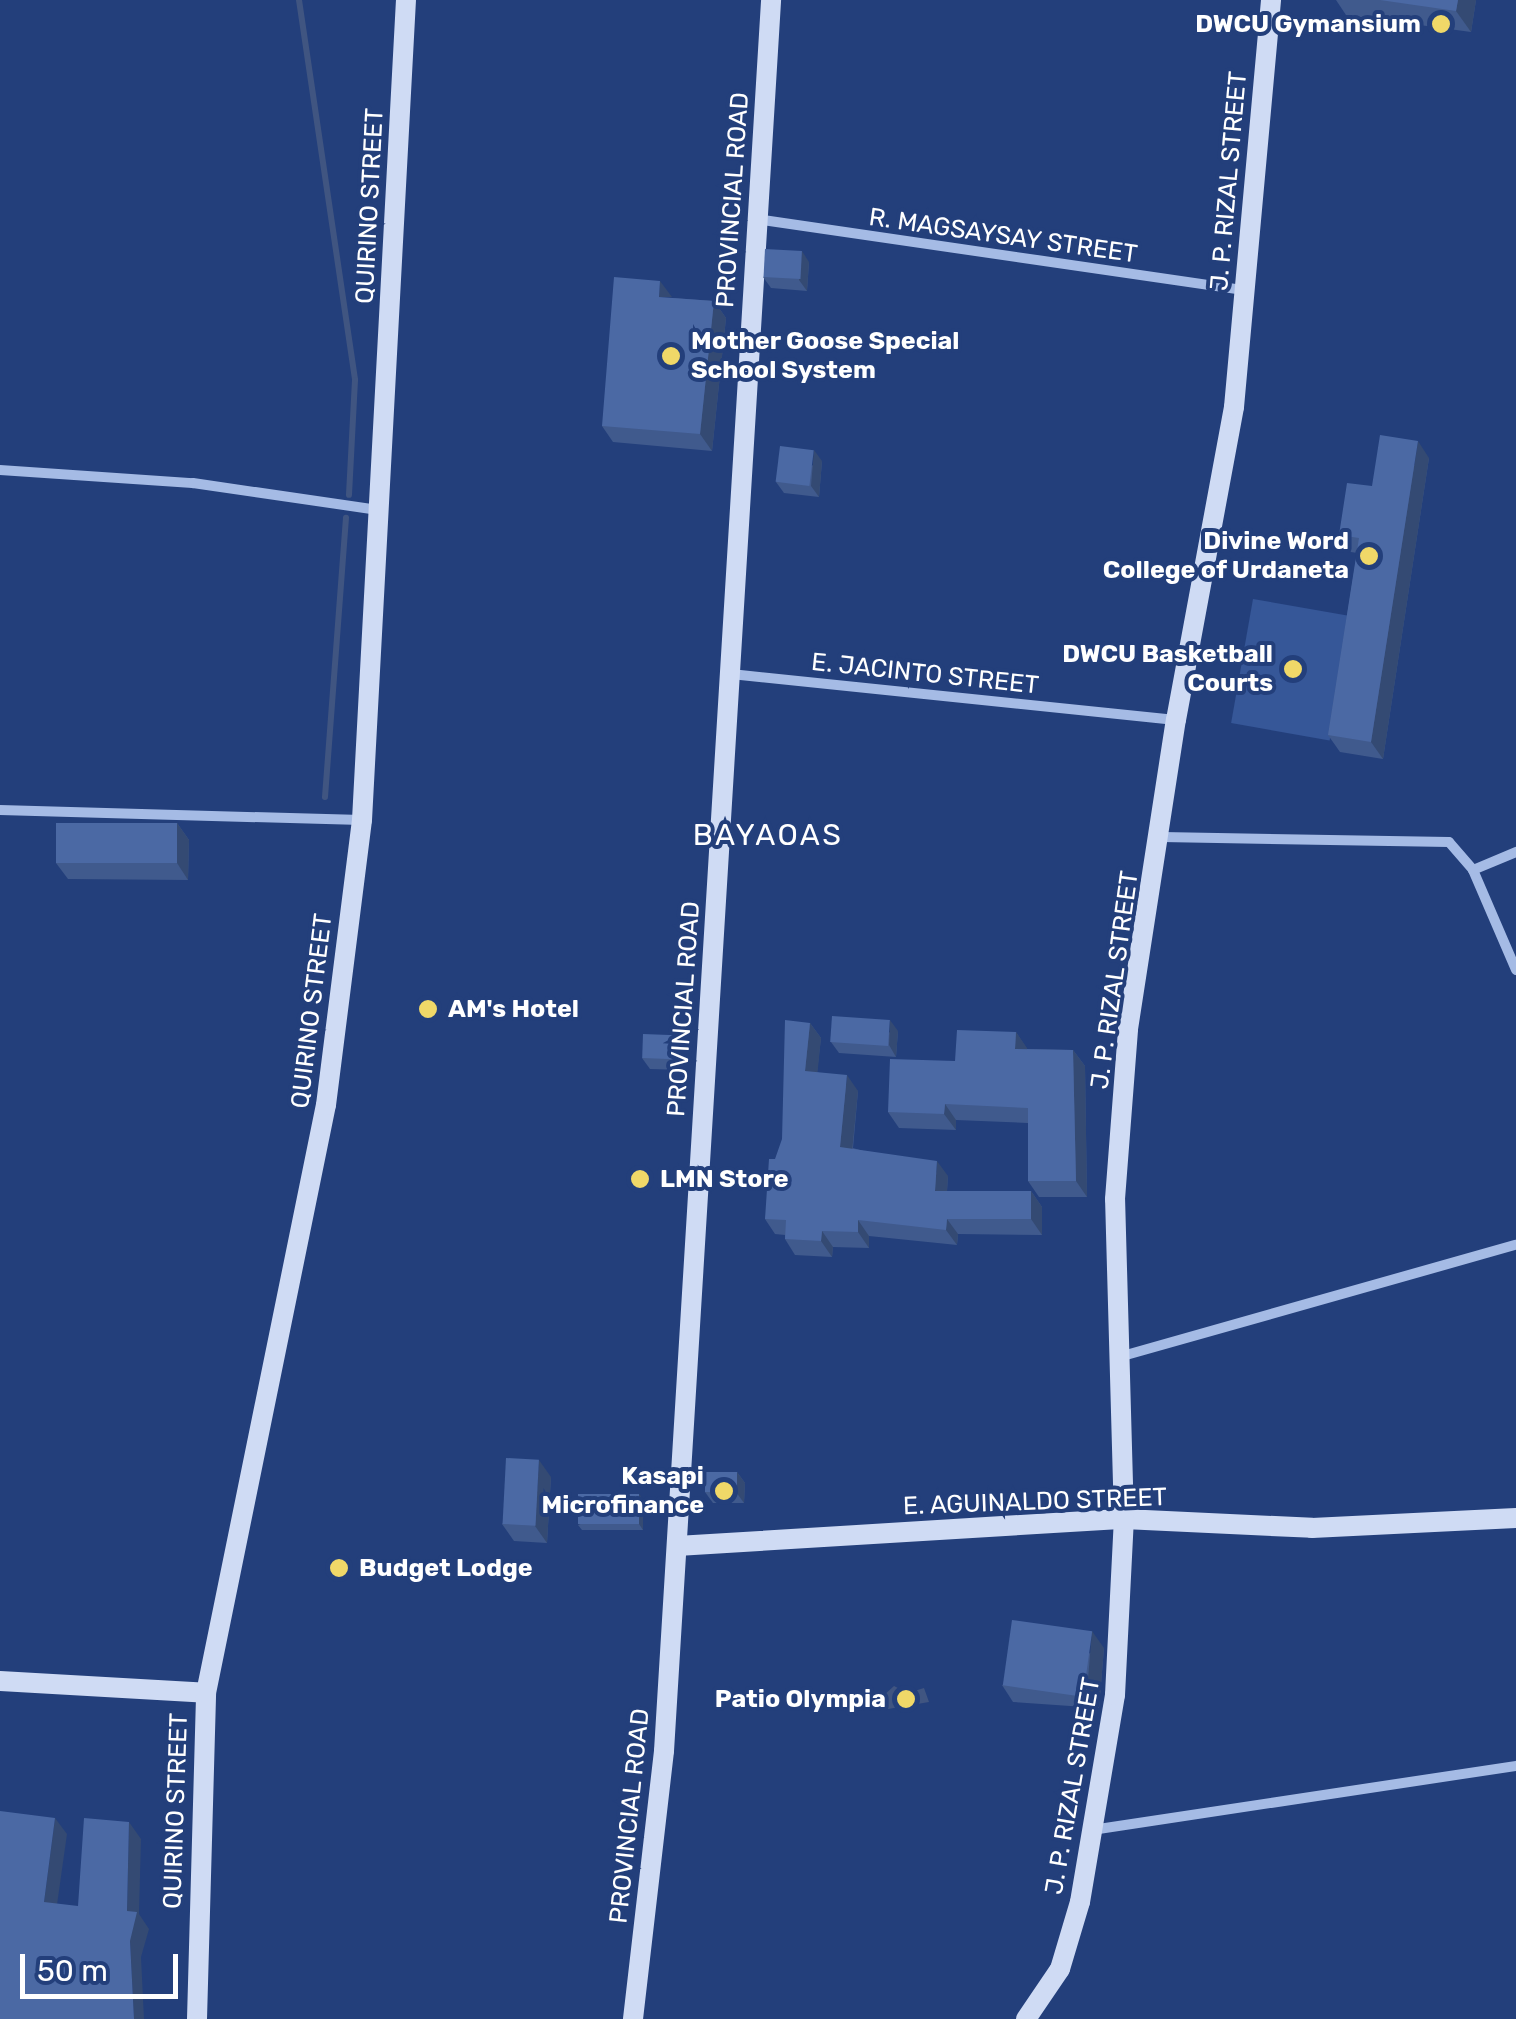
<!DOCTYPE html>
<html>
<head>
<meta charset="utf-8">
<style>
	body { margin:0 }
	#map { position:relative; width:1516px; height:2019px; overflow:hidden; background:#233f7b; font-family:Rubik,sans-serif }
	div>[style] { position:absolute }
	.green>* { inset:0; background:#365798; transform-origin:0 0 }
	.water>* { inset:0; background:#405581 }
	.stream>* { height:6px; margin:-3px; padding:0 3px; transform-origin:3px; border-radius:3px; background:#405581 }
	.street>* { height:10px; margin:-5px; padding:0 5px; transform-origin:5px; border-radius:5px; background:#a5bbe5 }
	.secondary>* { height:20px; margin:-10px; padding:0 10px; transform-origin:10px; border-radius:10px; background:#cfdbf4 }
	.wall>* { inset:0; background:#405a8d }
	.shaded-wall>* { inset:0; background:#344a73 }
	.building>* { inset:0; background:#4b69a4; transform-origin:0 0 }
	.dots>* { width:28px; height:28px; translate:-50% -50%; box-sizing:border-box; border:5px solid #233f7b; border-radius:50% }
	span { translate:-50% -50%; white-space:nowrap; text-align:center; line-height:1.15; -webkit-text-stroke:8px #233f7b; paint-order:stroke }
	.poi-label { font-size:25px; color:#fff; font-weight:700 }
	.right { translate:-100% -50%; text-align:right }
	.left { translate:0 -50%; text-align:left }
	.street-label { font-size:25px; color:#fff }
	.quarter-label { font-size:30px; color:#fff; letter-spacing:2.5px }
	.scale { position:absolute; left:20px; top:1954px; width:158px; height:45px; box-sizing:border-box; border:5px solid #fff; border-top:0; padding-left:12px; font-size:30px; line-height:35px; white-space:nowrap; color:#fff; -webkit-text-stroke:8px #233f7b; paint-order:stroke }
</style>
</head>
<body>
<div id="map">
	<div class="green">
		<div style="left:1253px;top:599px;width:100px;height:126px;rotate:10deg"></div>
	</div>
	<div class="water">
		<div style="clip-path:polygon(894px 1686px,908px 1693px,924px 1688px,929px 1702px,888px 1709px,883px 1696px)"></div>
	</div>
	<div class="stream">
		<div style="left:299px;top:0;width:384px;rotate:81.6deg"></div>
		<div style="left:355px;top:380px;width:115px;rotate:93deg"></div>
		<div style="left:325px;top:797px;width:280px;rotate:-85.7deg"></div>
	</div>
	<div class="street">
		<div style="left:756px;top:219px;width:493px;rotate:8.3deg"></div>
		<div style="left:0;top:470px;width:193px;rotate:3.9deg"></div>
		<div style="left:193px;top:483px;width:187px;rotate:8.3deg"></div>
		<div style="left:731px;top:674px;width:447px;rotate:5.9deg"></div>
		<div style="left:0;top:810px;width:362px;rotate:1.6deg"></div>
		<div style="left:1162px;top:837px;width:287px;rotate:1deg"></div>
		<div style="left:1449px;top:842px;width:37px;rotate:49deg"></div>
		<div style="left:1473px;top:870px;width:109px;rotate:66.7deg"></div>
		<div style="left:1473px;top:870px;width:47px;rotate:-22.7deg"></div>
		<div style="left:1119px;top:1357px;width:412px;rotate:-15.8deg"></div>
		<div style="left:1092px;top:1830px;width:429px;rotate:-8.6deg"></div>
	</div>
	<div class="secondary">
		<div style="left:677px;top:1546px;width:448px;rotate:-3.5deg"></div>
		<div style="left:1124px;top:1519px;width:188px;rotate:2.7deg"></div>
		<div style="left:1312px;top:1528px;width:204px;rotate:-2.8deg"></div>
		<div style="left:0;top:1681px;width:206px;rotate:3.3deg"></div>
		<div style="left:197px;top:2019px;width:326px;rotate:-88.4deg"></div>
		<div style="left:206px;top:1693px;width:600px;rotate:-78.47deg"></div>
		<div style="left:326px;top:1105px;width:287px;rotate:-82.8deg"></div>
		<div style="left:362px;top:820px;width:821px;rotate:-86.93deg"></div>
		<div style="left:633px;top:2019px;width:270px;rotate:-83.4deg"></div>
		<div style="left:664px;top:1751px;width:1754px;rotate:-86.5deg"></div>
		<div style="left:1026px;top:2019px;width:60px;rotate:-55.8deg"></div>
		<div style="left:1060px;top:1969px;width:70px;rotate:-73.4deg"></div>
		<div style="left:1080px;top:1902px;width:210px;rotate:-80.4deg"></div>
		<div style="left:1115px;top:1695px;width:176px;rotate:-87.1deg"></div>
		<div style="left:1124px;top:1519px;width:320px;rotate:-91.6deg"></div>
		<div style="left:1115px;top:1199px;width:170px;rotate:-85.6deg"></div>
		<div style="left:1128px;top:1029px;width:313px;rotate:-81.2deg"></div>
		<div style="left:1176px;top:720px;width:318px;rotate:-79.5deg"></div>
		<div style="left:1234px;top:407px;width:409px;rotate:-84.8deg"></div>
	</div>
	<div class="wall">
		<div style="clip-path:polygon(1336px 0,1476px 0,1471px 32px,1346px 15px)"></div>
		<div style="clip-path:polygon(809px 262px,807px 291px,771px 288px,763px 277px)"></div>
		<div style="clip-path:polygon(672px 298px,714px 301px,726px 318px,712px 451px,613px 442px,602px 426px)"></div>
		<div style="clip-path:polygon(1429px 458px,1383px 759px,1340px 752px,1328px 735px,1357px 553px,1351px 552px,1339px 535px,1372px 486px)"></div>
		<div style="clip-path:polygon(822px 461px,819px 497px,784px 493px,776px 482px)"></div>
		<div style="clip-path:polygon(177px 823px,189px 840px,188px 880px,68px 879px,56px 863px)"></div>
		<div style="clip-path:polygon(810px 1023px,821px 1038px,817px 1072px,858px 1091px,853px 1148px,948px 1176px,947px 1191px,1031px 1191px,1042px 1207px,1042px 1235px,958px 1234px,957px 1245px,869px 1236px,869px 1248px,833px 1247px,832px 1257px,795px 1255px,785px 1239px,785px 1235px,775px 1234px,765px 1219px)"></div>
		<div style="clip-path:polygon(898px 1031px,896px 1057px,839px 1053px,831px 1042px)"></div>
		<div style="clip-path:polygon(1016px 1032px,1027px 1049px,1073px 1050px,1085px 1066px,1087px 1197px,1039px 1197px,1028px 1181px,1028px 1123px,956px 1120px,956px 1130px,899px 1128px,888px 1112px,955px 1061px)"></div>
		<div style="clip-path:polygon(684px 1047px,683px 1070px,650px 1069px,642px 1058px)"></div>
		<div style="clip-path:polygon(737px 1472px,745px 1483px,744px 1503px,713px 1503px,705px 1492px)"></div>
		<div style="clip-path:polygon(551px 1477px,547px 1543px,514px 1541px,502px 1524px)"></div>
		<div style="clip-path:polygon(643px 1499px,643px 1530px,582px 1530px,578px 1525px)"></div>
		<div style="clip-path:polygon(1104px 1648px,1099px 1708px,1013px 1702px,1002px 1685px)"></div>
	</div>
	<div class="shaded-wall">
		<div style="clip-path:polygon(1458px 0,1476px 0,1471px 32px,1456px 11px)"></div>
		<div style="clip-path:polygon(802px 251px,809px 262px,807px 291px,799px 280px)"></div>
		<div style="clip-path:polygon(660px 281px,672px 297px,659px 297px)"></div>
		<div style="clip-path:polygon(714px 301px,726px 318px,712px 451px,700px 434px)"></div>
		<div style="clip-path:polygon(1418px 441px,1429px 458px,1383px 759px,1371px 742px)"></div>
		<div style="clip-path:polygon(814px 450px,822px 461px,819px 497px,811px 486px)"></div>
		<div style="clip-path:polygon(177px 823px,189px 840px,188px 880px,177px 863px)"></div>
		<div style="clip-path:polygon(890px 1020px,898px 1031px,896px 1057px,889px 1045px)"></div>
		<div style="clip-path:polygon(810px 1023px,821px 1038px,816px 1087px,805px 1071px)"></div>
		<div style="clip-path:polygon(1016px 1032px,1027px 1048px,1027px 1065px,1015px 1049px)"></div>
		<div style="clip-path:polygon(676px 1035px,684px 1047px,683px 1070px,675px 1059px)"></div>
		<div style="clip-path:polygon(1073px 1050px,1085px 1066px,1087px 1197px,1076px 1181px)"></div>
		<div style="clip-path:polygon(847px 1075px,858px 1091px,851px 1162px,840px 1147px)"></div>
		<div style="clip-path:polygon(945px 1104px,956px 1120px,956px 1130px,944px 1114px)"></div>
		<div style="clip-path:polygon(937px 1161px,948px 1176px,946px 1207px,935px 1191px)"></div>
		<div style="clip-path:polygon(1031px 1191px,1042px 1207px,1042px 1235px,1031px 1219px)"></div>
		<div style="clip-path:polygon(947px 1219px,958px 1234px,957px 1245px,946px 1230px)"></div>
		<div style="clip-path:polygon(858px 1220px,869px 1236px,869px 1248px,858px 1232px)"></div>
		<div style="clip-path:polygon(822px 1231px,833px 1247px,832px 1257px,821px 1241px)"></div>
		<div style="clip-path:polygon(539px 1460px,551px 1477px,547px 1543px,535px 1526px)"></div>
		<div style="clip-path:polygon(737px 1472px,745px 1483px,744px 1503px,736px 1492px)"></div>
		<div style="clip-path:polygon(639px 1494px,643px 1499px,643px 1530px,639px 1524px)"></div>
		<div style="clip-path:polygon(1092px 1631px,1104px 1648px,1099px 1708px,1087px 1691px)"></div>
		<div style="clip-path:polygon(55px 1818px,67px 1834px,55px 1919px,44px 1902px)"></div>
		<div style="clip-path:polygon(129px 1822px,141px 1839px,139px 1914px,149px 1929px,141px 1957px,144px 2019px,134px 2019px,130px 1941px,127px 1911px)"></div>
	</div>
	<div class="building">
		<div style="clip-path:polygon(1380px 0,1458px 0,1456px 11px)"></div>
		<div style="left:765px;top:249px;width:37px;height:28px;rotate:3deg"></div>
		<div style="clip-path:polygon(614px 277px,660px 281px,659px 297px,714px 301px,700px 434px,602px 426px)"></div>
		<div style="clip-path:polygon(1380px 435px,1418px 441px,1371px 742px,1328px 735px,1359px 538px,1339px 535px,1347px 483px,1372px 486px)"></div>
		<div style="left:780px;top:446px;width:34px;height:36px;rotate:7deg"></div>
		<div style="left:56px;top:823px;width:121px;height:40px"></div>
		<div style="left:832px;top:1016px;width:58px;height:26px;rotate:4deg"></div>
		<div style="clip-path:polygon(785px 1020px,810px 1023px,805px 1071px,847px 1075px,840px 1147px,937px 1161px,935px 1191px,1031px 1191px,1031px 1219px,947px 1219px,946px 1230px,858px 1220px,858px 1232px,822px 1231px,821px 1241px,785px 1239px,786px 1220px,765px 1219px,769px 1159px,775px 1159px,782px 1139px)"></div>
		<div style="clip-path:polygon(957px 1030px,1016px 1032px,1015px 1049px,1073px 1050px,1076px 1181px,1028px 1181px,1028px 1108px,945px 1104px,944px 1114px,888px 1112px,890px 1059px,955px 1061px)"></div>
		<div style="left:643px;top:1034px;width:33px;height:24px;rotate:2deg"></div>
		<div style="left:506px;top:1458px;width:33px;height:66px;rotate:3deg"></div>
		<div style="left:705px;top:1472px;width:32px;height:20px"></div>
		<div style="left:639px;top:1494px;width:30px;height:61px;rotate:90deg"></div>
		<div style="left:1012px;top:1620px;width:81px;height:66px;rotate:8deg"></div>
		<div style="clip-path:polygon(0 1811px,55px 1818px,44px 1902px,78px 1906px,84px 1818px,129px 1822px,127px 1911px,137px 1912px,130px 1941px,134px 2019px,0 2019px)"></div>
	</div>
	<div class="dots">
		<div style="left:1441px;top:24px;background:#f0d868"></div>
		<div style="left:671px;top:356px;background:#f0d868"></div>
		<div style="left:1369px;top:556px;background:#f0d868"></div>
		<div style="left:1293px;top:669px;background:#f0d868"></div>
		<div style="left:428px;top:1009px;background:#f0d868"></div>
		<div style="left:640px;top:1179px;background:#f0d868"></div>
		<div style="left:724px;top:1491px;background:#f0d868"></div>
		<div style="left:339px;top:1568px;background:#f0d868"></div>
		<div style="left:906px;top:1699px;background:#f0d868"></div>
	</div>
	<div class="poi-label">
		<span class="right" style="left:1421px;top:24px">DWCU Gymansium</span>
		<span class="left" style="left:691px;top:356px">Mother Goose Special<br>School System</span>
		<span class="right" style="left:1349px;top:556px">Divine Word<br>College of Urdaneta</span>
		<span class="right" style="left:1273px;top:669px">DWCU Basketball<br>Courts</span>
		<span class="left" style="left:448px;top:1009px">AM's Hotel</span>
		<span class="left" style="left:660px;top:1179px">LMN Store</span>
		<span class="right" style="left:704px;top:1491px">Kasapi<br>Microfinance</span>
		<span class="left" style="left:359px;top:1568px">Budget Lodge</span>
		<span class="right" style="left:886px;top:1699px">Patio Olympia</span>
	</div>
	<div class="street-label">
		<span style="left:1229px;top:181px;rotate:-85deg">J. P. RIZAL STREET</span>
		<span style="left:733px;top:200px;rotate:-86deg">PROVINCIAL ROAD</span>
		<span style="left:370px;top:206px;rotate:-87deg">QUIRINO STREET</span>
		<span style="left:1003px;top:236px;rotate:8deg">R. MAGSAYSAY STREET</span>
		<span style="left:925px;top:674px;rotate:6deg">E. JACINTO STREET</span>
		<span style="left:1115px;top:980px;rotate:-82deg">J. P. RIZAL STREET</span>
		<span style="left:684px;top:1009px;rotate:-86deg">PROVINCIAL ROAD</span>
		<span style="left:312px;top:1011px;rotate:-83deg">QUIRINO STREET</span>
		<span style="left:1035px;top:1502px;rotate:-2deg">E. AGUINALDO STREET</span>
		<span style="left:1073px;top:1786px;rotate:-80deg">J. P. RIZAL STREET</span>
		<span style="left:176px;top:1811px;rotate:-88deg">QUIRINO STREET</span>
		<span style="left:630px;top:1816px;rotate:-84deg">PROVINCIAL ROAD</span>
	</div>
	<div class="quarter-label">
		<span style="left:768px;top:835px">BAYAOAS</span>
	</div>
	<div class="scale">50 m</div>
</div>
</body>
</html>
